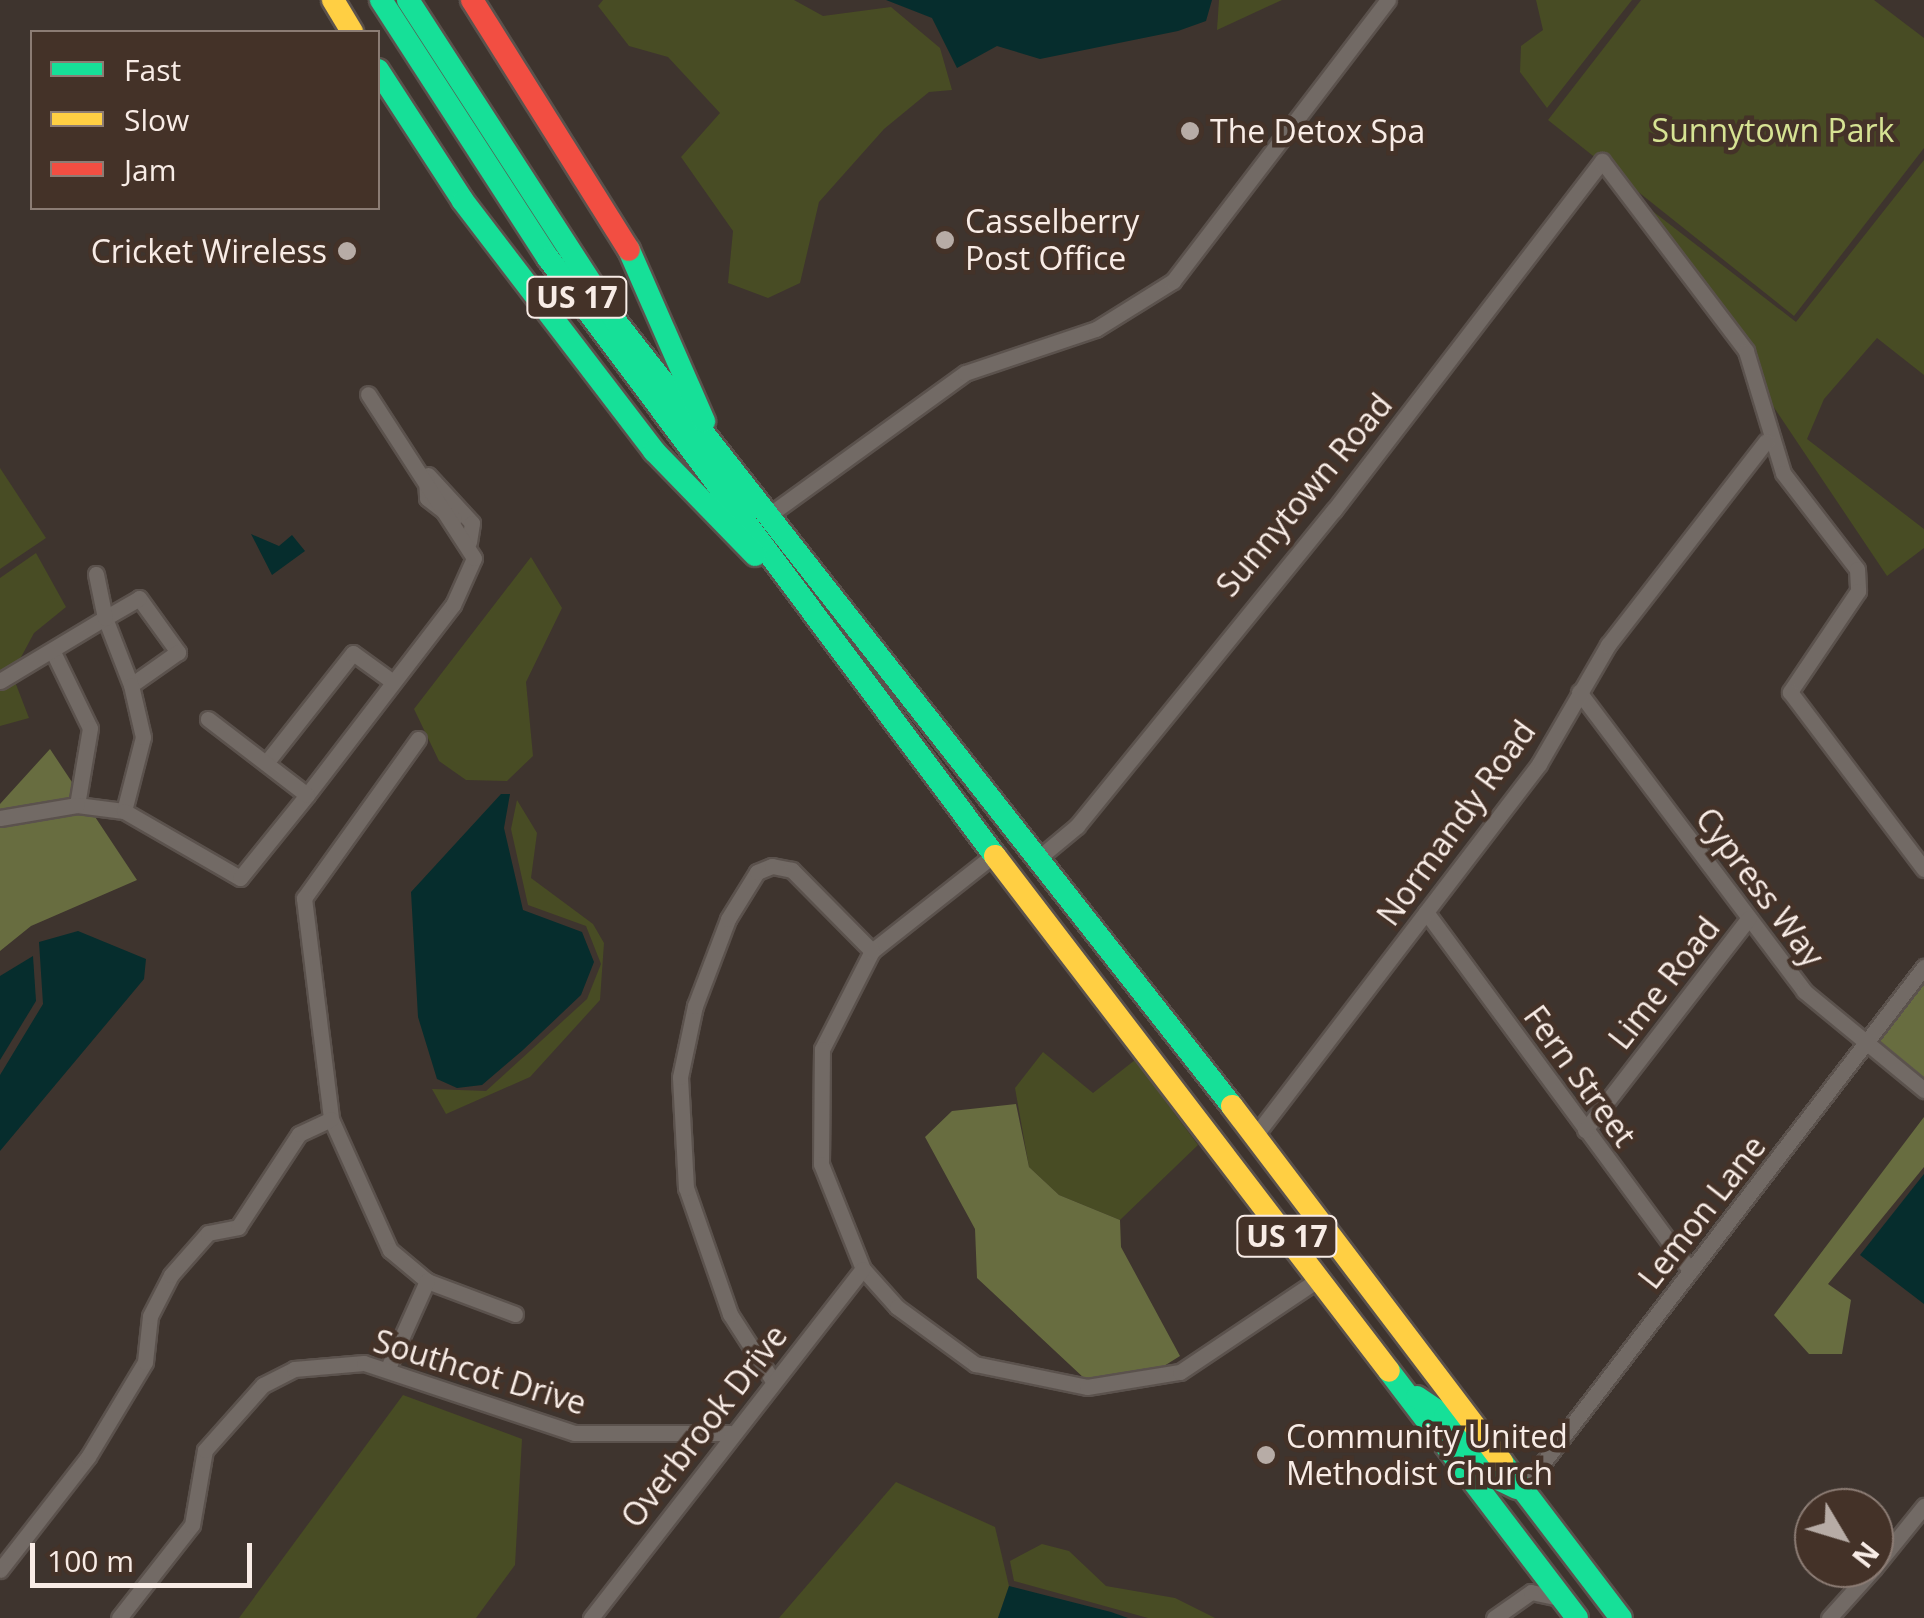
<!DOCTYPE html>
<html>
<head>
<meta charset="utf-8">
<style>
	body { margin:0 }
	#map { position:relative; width:1924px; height:1618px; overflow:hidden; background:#3e342e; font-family:"Open Sans",sans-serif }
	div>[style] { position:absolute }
	.green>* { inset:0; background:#484c24 }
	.forest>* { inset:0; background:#686d40 }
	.water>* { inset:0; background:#062d2d }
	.roads { filter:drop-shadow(2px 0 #5b524d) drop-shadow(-2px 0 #5b524d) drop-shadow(0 2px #5b524d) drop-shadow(0 -2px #5b524d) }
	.street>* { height:15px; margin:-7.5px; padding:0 7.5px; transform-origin:7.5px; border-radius:7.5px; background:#726a65 }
	.fast>* { height:22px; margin:-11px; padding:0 11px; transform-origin:11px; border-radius:11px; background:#16e098 }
	.slow>* { height:22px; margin:-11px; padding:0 11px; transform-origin:11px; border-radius:11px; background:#ffcf43 }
	.jam>* { height:22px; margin:-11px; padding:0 11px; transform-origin:11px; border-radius:11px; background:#f24e42 }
	.dots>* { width:28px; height:28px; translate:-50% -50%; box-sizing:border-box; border:5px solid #443228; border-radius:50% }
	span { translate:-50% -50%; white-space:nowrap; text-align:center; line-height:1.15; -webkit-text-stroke:9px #443228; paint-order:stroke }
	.shield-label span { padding:2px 8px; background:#443228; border:2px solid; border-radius:8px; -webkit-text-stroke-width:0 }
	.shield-label { font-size:30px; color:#f8ece6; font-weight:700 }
	.park-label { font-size:32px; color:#d6e393 }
	.poi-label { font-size:32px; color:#f8ece6 }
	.left { translate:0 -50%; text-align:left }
	.right { translate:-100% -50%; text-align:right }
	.street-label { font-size:32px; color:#f8ece6 }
	.legend { position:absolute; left:30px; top:30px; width:350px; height:180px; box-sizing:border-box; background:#443228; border:2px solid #8c7c74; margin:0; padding:12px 18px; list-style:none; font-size:30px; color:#f8ece6 }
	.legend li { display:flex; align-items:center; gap:20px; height:50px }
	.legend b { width:50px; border:2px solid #8c7c74 }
	.north { position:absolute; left:1794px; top:1488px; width:100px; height:100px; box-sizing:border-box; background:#443228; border:2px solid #8c7c74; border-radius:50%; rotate:128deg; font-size:28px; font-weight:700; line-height:40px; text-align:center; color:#f8ece6 }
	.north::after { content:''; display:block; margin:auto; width:35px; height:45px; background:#b7aca6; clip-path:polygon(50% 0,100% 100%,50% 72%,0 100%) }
	.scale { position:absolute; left:30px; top:1543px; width:222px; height:45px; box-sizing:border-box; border:5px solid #f8ece6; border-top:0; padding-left:12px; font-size:30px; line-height:35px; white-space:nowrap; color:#f8ece6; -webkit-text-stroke:8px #443228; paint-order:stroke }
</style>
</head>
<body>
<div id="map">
	<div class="green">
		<div style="clip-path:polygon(603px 0,794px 0,823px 16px,891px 7px,940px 48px,952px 90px,929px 92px,884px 129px,819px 202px,800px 283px,768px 298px,728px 283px,733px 231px,681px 157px,720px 113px,668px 57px,629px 46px,598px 6px)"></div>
		<div style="clip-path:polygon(1219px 0,1282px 0,1217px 30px)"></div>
		<div style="clip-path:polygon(1536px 0,1632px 0,1547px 108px,1520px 72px,1521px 46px,1543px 30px)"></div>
		<div style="clip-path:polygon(1641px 0,1874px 0,1924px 38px,1924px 148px,1794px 316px,1548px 120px)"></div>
		<div style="clip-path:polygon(1924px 160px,1924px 375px,1877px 338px,1824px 399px,1807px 439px,1924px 529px,1924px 548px,1887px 576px,1769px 400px,1754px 349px,1646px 206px,1796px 322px)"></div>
		<div style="clip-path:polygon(0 468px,46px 538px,0 569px)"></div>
		<div style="clip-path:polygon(36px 553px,66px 607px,34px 633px,12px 674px,29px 718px,0 726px,0 578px)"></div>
		<div style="clip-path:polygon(531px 557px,562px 608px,526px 682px,533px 756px,507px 781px,466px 780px,439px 761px,414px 709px)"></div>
		<div style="clip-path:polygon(517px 800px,537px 833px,531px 878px,593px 924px,604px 943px,600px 1000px,530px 1077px,446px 1114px,432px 1089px,486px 1091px,587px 999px,601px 964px,586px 926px,528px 905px,511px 829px)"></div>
		<div style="clip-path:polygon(1043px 1052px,1093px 1093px,1135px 1060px,1198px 1145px,1120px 1220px,1059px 1195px,1029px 1167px,1015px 1088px)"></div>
		<div style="clip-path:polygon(403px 1395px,522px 1439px,515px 1565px,476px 1618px,239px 1618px)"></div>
		<div style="clip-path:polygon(896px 1482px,995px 1527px,1009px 1586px,998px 1618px,779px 1618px)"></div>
		<div style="clip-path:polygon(1042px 1544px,1069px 1551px,1106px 1586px,1175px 1598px,1215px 1618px,1148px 1618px,1014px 1581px,1010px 1561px)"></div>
	</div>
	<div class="forest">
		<div style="clip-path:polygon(50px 749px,137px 880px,31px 926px,0 951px,0 804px)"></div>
		<div style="clip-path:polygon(1924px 984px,1924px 1081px,1876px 1044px)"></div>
		<div style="clip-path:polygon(1016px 1104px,1029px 1167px,1059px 1195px,1120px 1220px,1121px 1247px,1180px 1356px,1156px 1371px,1085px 1379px,977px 1278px,975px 1229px,925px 1137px,952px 1111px)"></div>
		<div style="clip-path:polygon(1924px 1117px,1924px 1167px,1828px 1284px,1851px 1300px,1842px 1354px,1809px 1354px,1774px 1315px)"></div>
	</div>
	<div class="water">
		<div style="clip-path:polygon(886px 0,1212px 0,1206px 21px,1178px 31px,1040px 59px,997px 46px,957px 68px,932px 18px)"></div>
		<div style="clip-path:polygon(251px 534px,279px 546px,292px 535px,305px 551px,272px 575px)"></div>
		<div style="clip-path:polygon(501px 794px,510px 794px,504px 828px,523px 910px,582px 932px,594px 962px,581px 995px,523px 1050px,482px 1085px,457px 1088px,437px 1079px,418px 1017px,411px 892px)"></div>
		<div style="clip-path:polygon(78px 931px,146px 959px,144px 979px,0 1151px,0 1075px,43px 1004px,39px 942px)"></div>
		<div style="clip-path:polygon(33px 956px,36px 1001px,0 1060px,0 976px)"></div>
		<div style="clip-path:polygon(1924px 1174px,1924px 1304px,1860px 1255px)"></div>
		<div style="clip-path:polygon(1009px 1586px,1111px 1612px,1128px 1618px,998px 1618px)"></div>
	</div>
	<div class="roads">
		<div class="street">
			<div style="left:428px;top:475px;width:65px;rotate:47.5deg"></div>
			<div style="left:472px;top:523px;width:19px;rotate:99deg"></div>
			<div style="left:426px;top:477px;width:21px;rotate:87deg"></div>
			<div style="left:427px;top:498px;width:34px;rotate:38deg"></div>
			<div style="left:769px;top:515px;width:242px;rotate:-35.9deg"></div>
			<div style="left:965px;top:373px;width:138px;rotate:-18.6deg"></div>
			<div style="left:1096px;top:329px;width:91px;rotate:-31.9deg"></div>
			<div style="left:1173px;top:281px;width:354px;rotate:-52.6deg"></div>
			<div style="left:139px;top:598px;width:67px;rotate:54.2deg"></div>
			<div style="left:178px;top:652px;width:57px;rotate:144.9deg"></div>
			<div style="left:131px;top:685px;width:72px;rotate:-111.2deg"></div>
			<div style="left:105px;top:618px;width:39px;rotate:-30deg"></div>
			<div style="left:54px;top:654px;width:82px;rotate:64.1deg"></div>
			<div style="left:90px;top:728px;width:78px;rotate:99.6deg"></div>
			<div style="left:77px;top:805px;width:47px;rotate:7.3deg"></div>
			<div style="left:124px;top:811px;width:76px;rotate:-75.6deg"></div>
			<div style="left:143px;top:737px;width:53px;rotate:-103deg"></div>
			<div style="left:0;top:681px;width:122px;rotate:-31deg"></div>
			<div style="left:105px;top:618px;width:45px;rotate:-101.6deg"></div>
			<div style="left:1579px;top:692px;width:374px;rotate:53deg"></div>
			<div style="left:1804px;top:991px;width:156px;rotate:39.5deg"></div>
			<div style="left:418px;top:739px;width:196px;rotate:125.6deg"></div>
			<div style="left:304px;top:898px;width:223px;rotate:83deg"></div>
			<div style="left:331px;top:1119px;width:144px;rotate:65.8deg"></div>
			<div style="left:390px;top:1250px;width:48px;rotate:40deg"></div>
			<div style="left:427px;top:1281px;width:94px;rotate:20.6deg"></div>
			<div style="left:266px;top:763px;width:140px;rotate:-51.7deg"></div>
			<div style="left:353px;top:653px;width:49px;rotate:35.9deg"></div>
			<div style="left:307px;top:795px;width:240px;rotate:-52.5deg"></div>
			<div style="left:453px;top:605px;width:51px;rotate:-65.9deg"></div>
			<div style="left:474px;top:558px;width:195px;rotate:-122.9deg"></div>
			<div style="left:124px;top:811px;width:134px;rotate:30deg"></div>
			<div style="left:240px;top:878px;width:107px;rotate:-51.1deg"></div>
			<div style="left:307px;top:795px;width:125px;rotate:-142.5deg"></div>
			<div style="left:0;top:818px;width:78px;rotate:-9.6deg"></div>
			<div style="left:996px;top:853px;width:158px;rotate:141.7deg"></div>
			<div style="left:872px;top:951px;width:110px;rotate:117deg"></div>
			<div style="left:822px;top:1049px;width:115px;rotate:90.5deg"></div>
			<div style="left:821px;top:1164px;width:113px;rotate:68.2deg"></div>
			<div style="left:863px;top:1269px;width:51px;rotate:48.2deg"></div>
			<div style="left:897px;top:1307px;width:97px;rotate:36.2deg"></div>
			<div style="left:975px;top:1364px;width:114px;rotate:11.6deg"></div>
			<div style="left:1087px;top:1387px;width:94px;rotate:-9.2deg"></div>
			<div style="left:1180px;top:1372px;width:167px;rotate:-33.8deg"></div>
			<div style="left:1041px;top:856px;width:47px;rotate:-39.8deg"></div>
			<div style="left:1077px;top:826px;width:407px;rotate:-50.9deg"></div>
			<div style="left:1334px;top:510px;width:440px;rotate:-52.5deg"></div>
			<div style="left:1602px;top:161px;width:238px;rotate:52.8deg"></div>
			<div style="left:1746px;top:351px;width:127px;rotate:73.1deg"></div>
			<div style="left:1783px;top:473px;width:121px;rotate:52.4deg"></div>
			<div style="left:1857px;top:569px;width:22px;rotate:87deg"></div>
			<div style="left:1858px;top:591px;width:122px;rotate:124deg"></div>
			<div style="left:1790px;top:692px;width:222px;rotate:52.9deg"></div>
			<div style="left:1426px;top:912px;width:446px;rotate:53.6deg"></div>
			<div style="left:1585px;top:1130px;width:268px;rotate:-52.3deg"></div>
			<div style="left:1254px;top:1137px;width:469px;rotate:-52.6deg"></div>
			<div style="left:1539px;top:764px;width:138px;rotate:-59.9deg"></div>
			<div style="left:1608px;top:645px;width:258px;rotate:-52.2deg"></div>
			<div style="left:387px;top:1370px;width:98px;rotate:-65.8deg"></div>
			<div style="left:773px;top:1381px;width:80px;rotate:-122.7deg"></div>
			<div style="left:730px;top:1314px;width:133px;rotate:-109.2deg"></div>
			<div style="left:686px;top:1188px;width:111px;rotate:-93.1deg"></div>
			<div style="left:680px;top:1077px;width:73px;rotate:-78.1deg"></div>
			<div style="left:695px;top:1006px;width:93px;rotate:-69.2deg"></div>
			<div style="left:728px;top:919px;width:55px;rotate:-58.3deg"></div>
			<div style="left:757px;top:872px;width:16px;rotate:-22deg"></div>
			<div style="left:772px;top:866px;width:20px;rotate:11deg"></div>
			<div style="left:792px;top:870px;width:114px;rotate:45.4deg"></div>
			<div style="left:1522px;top:1490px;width:660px;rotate:-52.45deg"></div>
			<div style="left:1874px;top:1568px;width:80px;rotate:-51.1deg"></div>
			<div style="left:0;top:1570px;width:143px;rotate:-52.1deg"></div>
			<div style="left:88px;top:1457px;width:111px;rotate:-59deg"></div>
			<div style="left:145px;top:1362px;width:46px;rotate:-83.8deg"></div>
			<div style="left:150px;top:1316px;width:46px;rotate:-62.9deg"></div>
			<div style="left:171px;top:1275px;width:56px;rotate:-48.6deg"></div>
			<div style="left:208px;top:1233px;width:31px;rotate:-11deg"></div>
			<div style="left:238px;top:1227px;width:111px;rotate:-56.7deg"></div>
			<div style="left:299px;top:1134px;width:35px;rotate:-25deg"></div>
			<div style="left:119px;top:1618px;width:118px;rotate:-51.9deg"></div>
			<div style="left:192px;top:1525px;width:76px;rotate:-80.2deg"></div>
			<div style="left:205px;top:1450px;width:87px;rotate:-48.3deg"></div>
			<div style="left:263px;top:1385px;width:35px;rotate:-27deg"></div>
			<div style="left:294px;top:1369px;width:70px;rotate:-4.9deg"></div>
			<div style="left:364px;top:1363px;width:222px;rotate:18.4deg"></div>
			<div style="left:575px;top:1433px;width:155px"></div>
			<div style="left:591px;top:1618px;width:442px;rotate:-52.1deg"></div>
			<div style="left:1494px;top:1618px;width:45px;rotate:-35.1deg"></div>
			<div style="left:1531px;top:1592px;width:30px;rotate:12deg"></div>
			<div style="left:1829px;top:1618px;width:67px;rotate:-48deg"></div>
		</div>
		<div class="fast">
			<div style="left:381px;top:0;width:307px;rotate:57.1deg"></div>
			<div style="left:548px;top:258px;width:747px;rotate:53.22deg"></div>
			<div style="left:408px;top:0;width:385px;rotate:57.1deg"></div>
			<div style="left:617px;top:323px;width:996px;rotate:51.85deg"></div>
			<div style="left:378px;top:70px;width:156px;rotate:57deg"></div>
			<div style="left:463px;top:201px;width:315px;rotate:52.6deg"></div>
			<div style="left:654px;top:451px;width:145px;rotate:45.8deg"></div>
			<div style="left:629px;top:250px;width:187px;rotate:66.3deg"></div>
			<div style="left:1389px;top:1371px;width:310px;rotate:52.7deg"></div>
			<div style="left:1417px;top:1397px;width:34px;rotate:34deg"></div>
			<div style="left:1445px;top:1416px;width:74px;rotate:52.7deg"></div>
			<div style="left:1490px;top:1475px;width:30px;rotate:26deg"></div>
			<div style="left:1502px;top:1462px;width:196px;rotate:52.7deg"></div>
		</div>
		<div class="slow">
			<div style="left:333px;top:0;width:37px;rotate:59deg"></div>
			<div style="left:995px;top:856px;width:648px;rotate:52.58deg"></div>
			<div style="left:1232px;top:1106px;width:447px;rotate:52.8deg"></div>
		</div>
		<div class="jam">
			<div style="left:472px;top:0;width:295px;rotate:57.9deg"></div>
		</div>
	</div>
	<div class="dots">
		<div style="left:1190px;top:131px;background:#b7aca6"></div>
		<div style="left:945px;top:240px;background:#b7aca6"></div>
		<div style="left:347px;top:251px;background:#b7aca6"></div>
		<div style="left:1266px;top:1455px;background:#b7aca6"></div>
	</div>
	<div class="shield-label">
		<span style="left:577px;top:297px">US 17</span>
		<span style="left:1287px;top:1236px">US 17</span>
	</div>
	<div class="park-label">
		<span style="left:1773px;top:130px">Sunnytown Park</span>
	</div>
	<div class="poi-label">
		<span class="left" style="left:1210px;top:131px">The Detox Spa</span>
		<span class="left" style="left:965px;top:240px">Casselberry<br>Post Office</span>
		<span class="right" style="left:327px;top:251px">Cricket Wireless</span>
		<span class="left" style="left:1286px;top:1455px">Community United<br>Methodist Church</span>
	</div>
	<div class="street-label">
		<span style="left:1304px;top:495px;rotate:-50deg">Sunnytown Road</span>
		<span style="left:1456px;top:823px;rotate:-54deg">Normandy Road</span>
		<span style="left:1760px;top:887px;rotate:53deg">Cypress Way</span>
		<span style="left:1664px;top:983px;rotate:-52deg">Lime Road</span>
		<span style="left:1580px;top:1076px;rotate:54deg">Fern Street</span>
		<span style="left:1702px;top:1212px;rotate:-52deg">Lemon Lane</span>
		<span style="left:480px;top:1372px;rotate:17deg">Southcot Drive</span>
		<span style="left:704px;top:1426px;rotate:-52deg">Overbrook Drive</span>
	</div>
	<ul class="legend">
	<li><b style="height:12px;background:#16e098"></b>Fast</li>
	<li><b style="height:12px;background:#ffcf43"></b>Slow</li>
	<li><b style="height:12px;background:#f24e42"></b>Jam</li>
	</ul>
	<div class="north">N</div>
	<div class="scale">100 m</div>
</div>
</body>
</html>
